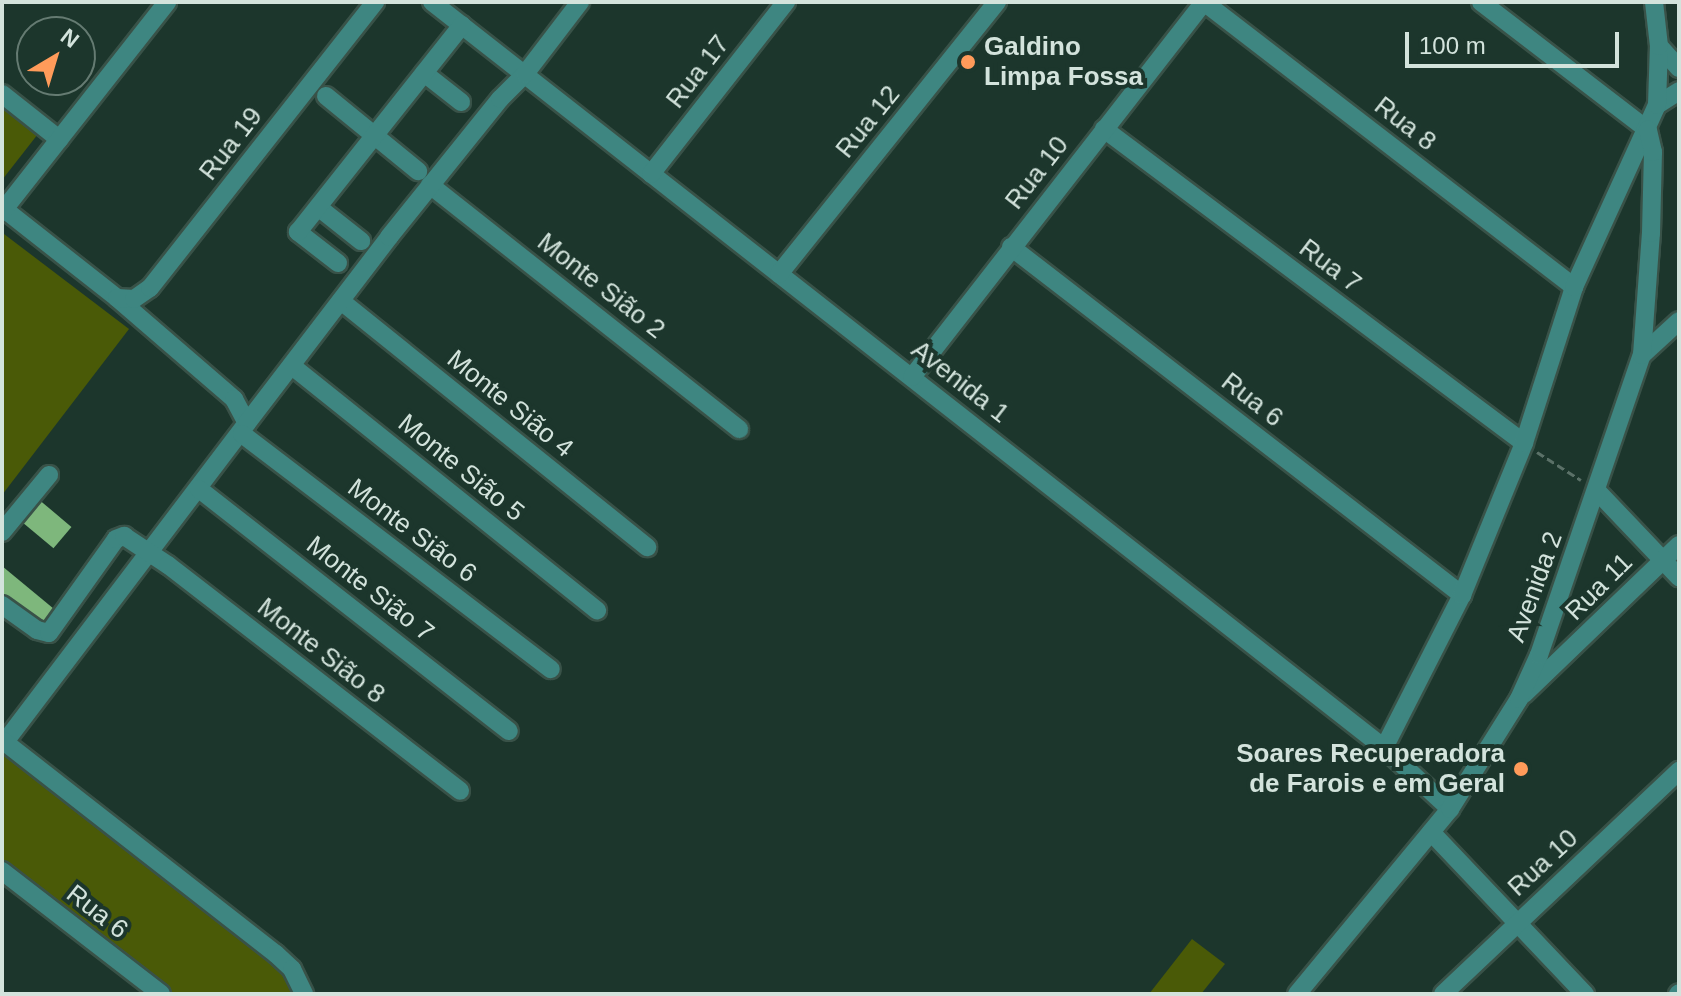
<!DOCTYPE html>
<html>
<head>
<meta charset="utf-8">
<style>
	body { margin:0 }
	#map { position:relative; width:1681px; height:996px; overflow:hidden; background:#1c362c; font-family:Helvetica,sans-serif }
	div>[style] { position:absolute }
	.green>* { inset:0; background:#4a5a07 }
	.building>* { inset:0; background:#7eb77c; transform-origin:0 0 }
	.path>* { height:3px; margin-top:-1.5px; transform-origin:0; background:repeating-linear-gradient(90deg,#5b7168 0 8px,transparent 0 12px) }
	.roads { filter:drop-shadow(2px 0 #395248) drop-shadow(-2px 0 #395248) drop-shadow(0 2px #395248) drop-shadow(0 -2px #395248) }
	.minor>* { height:18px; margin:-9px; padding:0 9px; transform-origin:9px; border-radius:9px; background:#3e8681 }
	.dots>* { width:22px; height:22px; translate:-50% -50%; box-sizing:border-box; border:4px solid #1c362c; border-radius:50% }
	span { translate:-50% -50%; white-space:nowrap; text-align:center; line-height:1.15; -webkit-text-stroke:8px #1c362c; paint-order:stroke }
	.poi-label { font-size:26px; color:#d3e3dc; font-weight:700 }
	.left { translate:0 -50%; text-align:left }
	.right { translate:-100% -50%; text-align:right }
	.street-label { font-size:26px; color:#d3e3dc }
	.frame { position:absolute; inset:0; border:4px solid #d3e3dc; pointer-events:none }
	.north { position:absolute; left:16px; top:16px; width:80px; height:80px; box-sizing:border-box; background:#1c362c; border:2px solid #657b72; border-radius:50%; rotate:38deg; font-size:22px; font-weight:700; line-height:32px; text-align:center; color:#d3e3dc }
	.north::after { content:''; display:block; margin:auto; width:28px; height:36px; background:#ff9b5a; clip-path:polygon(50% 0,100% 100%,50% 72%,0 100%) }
	.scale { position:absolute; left:1405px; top:32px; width:214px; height:36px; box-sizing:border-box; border:4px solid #d3e3dc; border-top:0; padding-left:10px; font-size:24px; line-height:28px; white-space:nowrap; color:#d3e3dc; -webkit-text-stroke:6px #1c362c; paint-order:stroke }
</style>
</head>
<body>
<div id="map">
	<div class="green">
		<div style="clip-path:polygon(2px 105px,38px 134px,2px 180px)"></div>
		<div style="clip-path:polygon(4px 234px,129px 329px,2px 495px,2px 237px)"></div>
		<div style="clip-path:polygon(2px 750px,287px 971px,298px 994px,158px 994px,2px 873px)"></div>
		<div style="clip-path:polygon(1192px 939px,1225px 964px,1201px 994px,1149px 994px)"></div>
	</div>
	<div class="building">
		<div style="left:37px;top:498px;width:45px;height:28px;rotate:40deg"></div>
		<div style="clip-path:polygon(2px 566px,54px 609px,38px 628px,2px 598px)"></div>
	</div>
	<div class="path">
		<div style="left:1537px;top:452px;width:52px;rotate:32.5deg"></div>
	</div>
	<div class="roads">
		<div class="minor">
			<div style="left:432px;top:2px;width:1209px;rotate:38.08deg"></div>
			<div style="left:1384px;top:748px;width:90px;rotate:42.7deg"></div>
			<div style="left:1481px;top:2px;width:210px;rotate:37.5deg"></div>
			<div style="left:1659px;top:46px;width:30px;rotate:48deg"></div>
			<div style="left:424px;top:73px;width:47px;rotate:38.1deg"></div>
			<div style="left:2px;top:94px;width:73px;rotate:38.3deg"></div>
			<div style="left:326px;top:96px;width:119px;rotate:39.2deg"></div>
			<div style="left:1657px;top:105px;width:26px;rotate:-32deg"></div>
			<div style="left:1104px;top:129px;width:524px;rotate:36.78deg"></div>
			<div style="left:651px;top:174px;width:219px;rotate:-51.9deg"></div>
			<div style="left:430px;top:185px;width:394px;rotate:38.3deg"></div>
			<div style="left:318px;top:207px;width:55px;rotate:38.3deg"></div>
			<div style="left:4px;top:209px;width:144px;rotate:38.2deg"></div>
			<div style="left:117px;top:298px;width:155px;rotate:40.8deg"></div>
			<div style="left:234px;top:399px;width:27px;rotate:62deg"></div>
			<div style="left:247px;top:423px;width:400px;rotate:127.2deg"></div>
			<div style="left:2px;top:212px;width:267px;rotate:-51.8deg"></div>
			<div style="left:1011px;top:247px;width:570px;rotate:37.65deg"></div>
			<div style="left:338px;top:263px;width:51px;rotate:-142.2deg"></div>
			<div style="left:298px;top:232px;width:264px;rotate:-51.6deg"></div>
			<div style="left:779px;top:274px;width:349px;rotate:-51.3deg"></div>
			<div style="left:117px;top:298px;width:17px;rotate:3deg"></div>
			<div style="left:134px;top:299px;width:19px;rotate:-35deg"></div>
			<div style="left:150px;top:288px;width:364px;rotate:-51.8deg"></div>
			<div style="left:341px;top:301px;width:393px;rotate:38.8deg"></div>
			<div style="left:1642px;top:355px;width:50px;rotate:-42.6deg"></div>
			<div style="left:292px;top:366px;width:391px;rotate:38.7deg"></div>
			<div style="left:912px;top:377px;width:475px;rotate:-52.1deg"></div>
			<div style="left:1204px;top:2px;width:467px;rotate:37.6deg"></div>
			<div style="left:247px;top:423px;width:234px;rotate:-52.6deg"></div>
			<div style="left:389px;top:237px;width:177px;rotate:-51.2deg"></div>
			<div style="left:500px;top:99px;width:35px;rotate:-45deg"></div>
			<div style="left:525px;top:74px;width:91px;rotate:-52.6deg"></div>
			<div style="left:242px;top:434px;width:388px;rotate:37.3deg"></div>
			<div style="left:199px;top:489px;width:393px;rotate:38deg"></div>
			<div style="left:1597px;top:491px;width:119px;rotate:46.4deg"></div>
			<div style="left:2px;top:532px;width:74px;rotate:-50.5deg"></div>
			<div style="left:2px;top:605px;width:43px;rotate:35.5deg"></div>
			<div style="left:37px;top:630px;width:12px;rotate:14deg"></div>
			<div style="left:49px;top:633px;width:115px;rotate:-54.5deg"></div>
			<div style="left:116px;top:539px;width:9px;rotate:-21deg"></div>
			<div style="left:124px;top:536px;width:53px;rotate:33.4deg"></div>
			<div style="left:168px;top:565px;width:369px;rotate:37.7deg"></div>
			<div style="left:1524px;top:694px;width:215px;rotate:-43.9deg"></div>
			<div style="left:2px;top:740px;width:348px;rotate:38deg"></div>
			<div style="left:276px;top:954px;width:22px;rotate:43deg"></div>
			<div style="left:292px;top:969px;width:28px;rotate:64deg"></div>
			<div style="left:1384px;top:748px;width:172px;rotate:-63deg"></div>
			<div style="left:1462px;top:595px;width:164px;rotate:-67.8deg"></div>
			<div style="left:1524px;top:443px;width:164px;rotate:-72.2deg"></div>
			<div style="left:1574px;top:287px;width:200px;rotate:-65.5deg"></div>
			<div style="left:1657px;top:105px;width:59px;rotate:-88.1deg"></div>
			<div style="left:1659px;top:46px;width:44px;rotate:-96.5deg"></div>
			<div style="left:1431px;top:832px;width:224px;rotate:46.5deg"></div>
			<div style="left:2px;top:871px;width:201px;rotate:37.7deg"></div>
			<div style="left:1297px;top:994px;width:240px;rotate:-50.4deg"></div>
			<div style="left:1450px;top:809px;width:130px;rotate:-57.9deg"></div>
			<div style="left:1519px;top:699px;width:48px;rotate:-65.6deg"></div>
			<div style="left:1539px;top:655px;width:317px;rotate:-71.1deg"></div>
			<div style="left:1642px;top:355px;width:122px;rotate:-85.8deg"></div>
			<div style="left:1651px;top:233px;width:81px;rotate:-88.6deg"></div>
			<div style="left:1653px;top:152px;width:23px;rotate:-103deg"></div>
			<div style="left:1443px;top:994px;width:325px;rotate:-43.4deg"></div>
			<div style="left:1678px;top:994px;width:1px;rotate:-45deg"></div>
		</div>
	</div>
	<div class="dots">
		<div style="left:968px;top:62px;background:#ff9b5a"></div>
		<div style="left:1521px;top:769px;background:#ff9b5a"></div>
	</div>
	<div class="poi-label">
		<span class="left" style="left:984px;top:62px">Galdino<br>Limpa Fossa</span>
		<span class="right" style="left:1505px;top:769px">Soares Recuperadora<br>de Farois e em Geral</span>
	</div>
	<div class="street-label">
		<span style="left:698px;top:72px;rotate:-52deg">Rua 17</span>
		<span style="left:868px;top:122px;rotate:-51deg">Rua 12</span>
		<span style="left:1405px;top:124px;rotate:38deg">Rua 8</span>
		<span style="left:231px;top:144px;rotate:-52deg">Rua 19</span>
		<span style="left:1037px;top:173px;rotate:-52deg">Rua 10</span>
		<span style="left:1330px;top:266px;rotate:37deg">Rua 7</span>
		<span style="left:601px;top:286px;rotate:38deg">Monte Sião 2</span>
		<span style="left:960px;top:382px;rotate:38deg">Avenida 1</span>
		<span style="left:1252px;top:400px;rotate:38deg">Rua 6</span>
		<span style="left:510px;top:404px;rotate:39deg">Monte Sião 4</span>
		<span style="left:461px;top:468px;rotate:39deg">Monte Sião 5</span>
		<span style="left:412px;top:531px;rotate:37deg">Monte Sião 6</span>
		<span style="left:1535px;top:587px;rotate:-70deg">Avenida 2</span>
		<span style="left:1599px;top:587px;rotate:-45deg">Rua 11</span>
		<span style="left:370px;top:589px;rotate:38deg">Monte Sião 7</span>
		<span style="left:321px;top:651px;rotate:38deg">Monte Sião 8</span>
		<span style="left:1543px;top:863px;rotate:-43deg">Rua 10</span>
		<span style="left:97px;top:912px;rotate:38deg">Rua 6</span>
	</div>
	<div class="frame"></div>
	<div class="north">N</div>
	<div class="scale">100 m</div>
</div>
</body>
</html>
